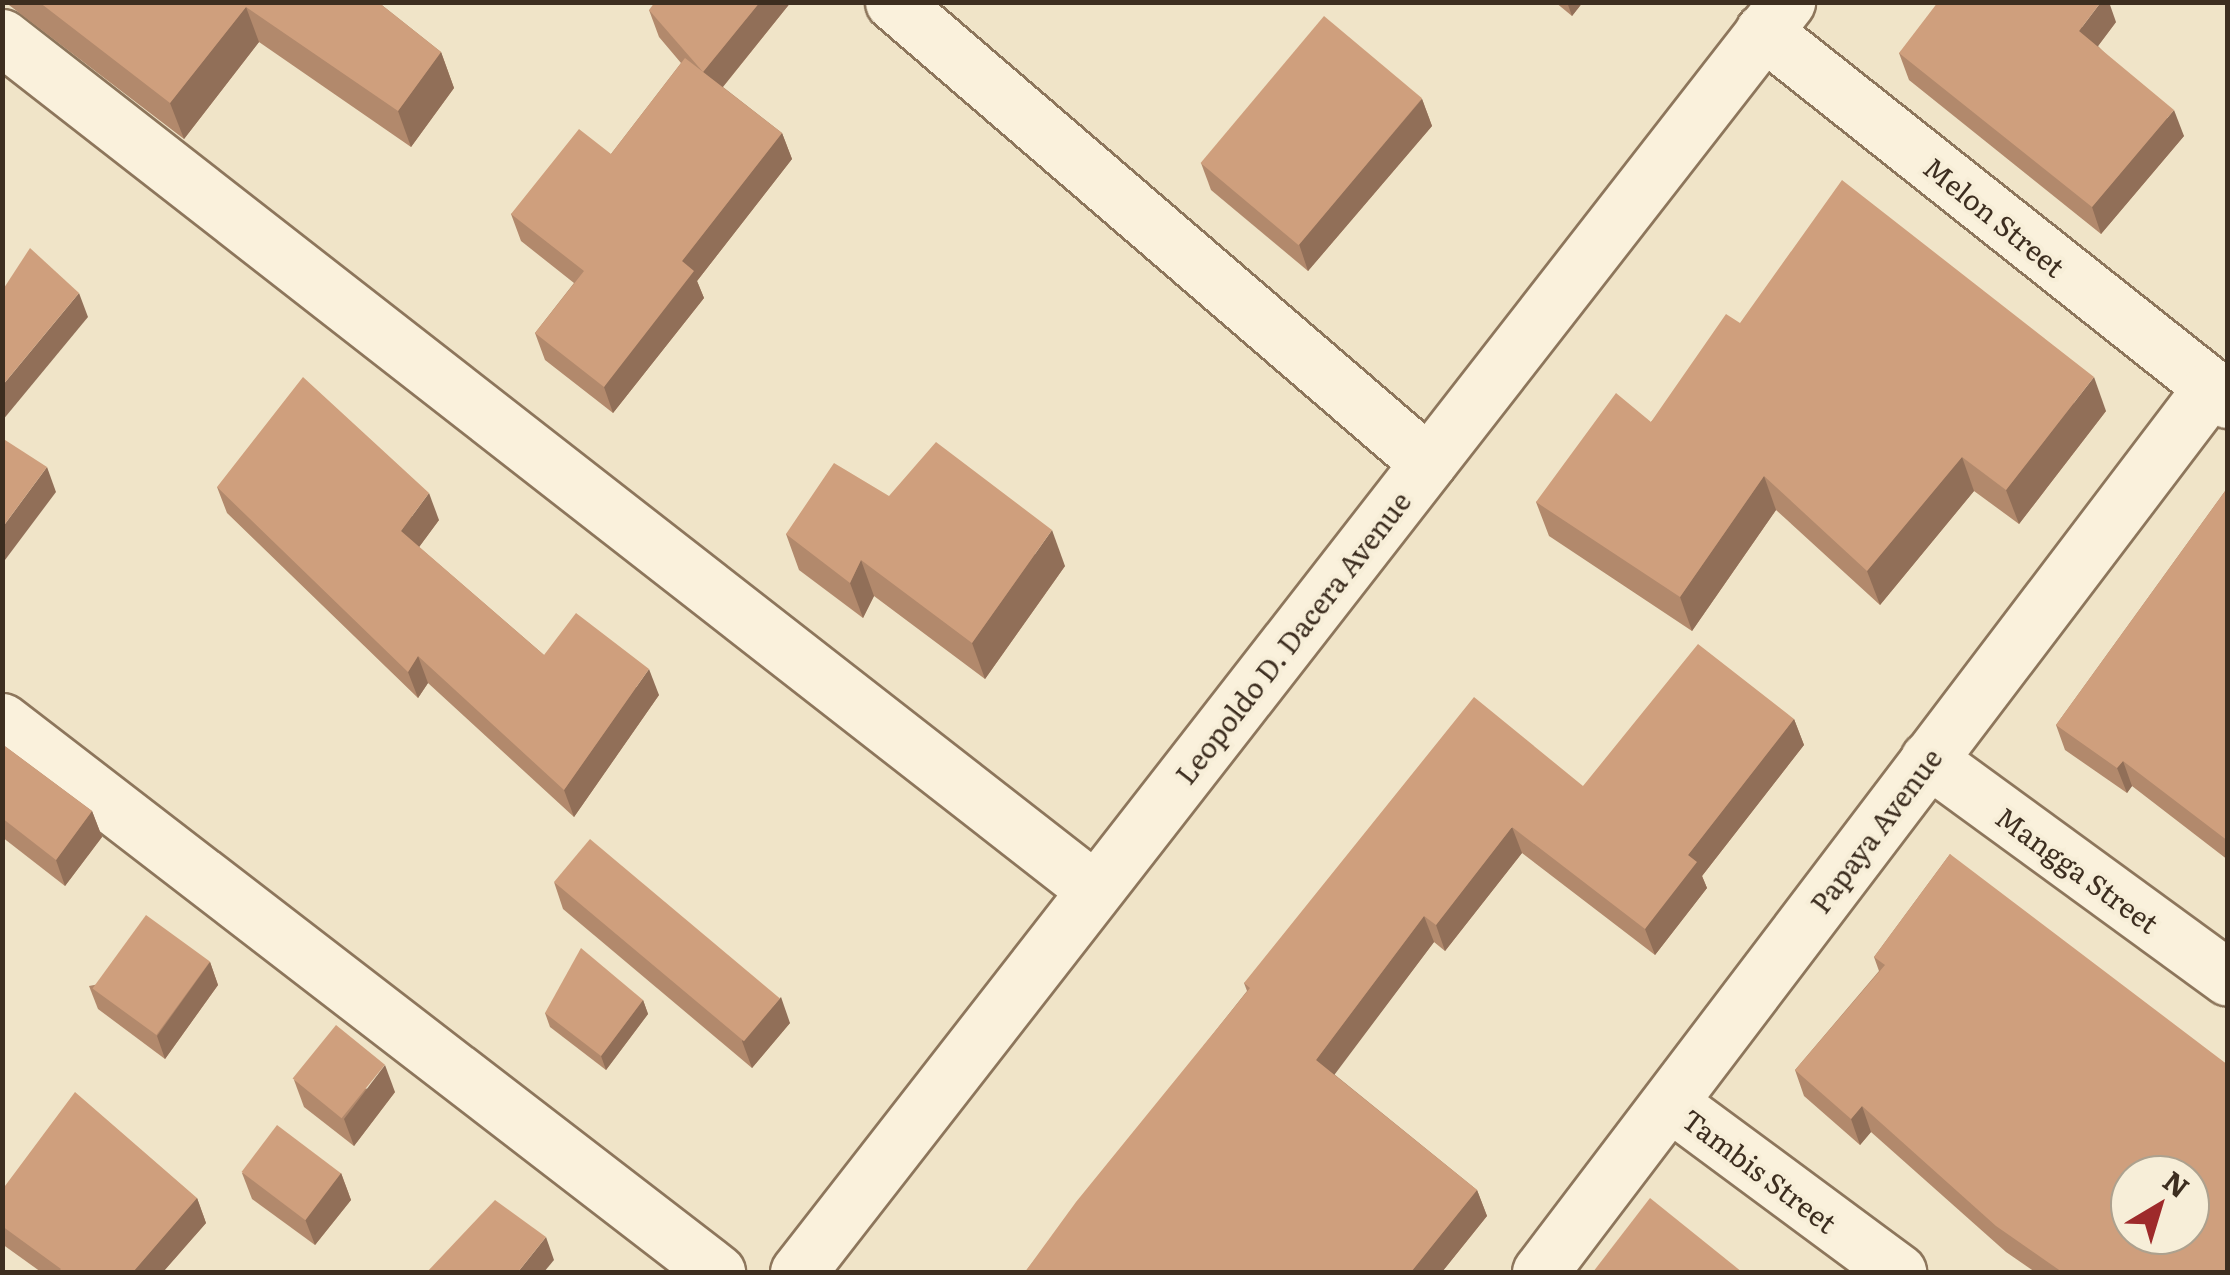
<!DOCTYPE html>
<html>
<head>
<meta charset="utf-8">
<style>
	body { margin:0 }
	#map { position:relative; width:2230px; height:1275px; overflow:hidden; background:#f0e4c8; font-family:Literata,serif }
	div>[style] { position:absolute }
	.roads { filter:drop-shadow(2px 0 #8d765c) drop-shadow(-2px 0 #8d765c) drop-shadow(0 2px #8d765c) drop-shadow(0 -2px #8d765c) }
	.street>* { height:55px; margin:-27.5px; padding:0 27.5px; transform-origin:27.5px; border-radius:27.5px; background:#faf1dc }
	.secondary>* { height:55px; margin:-27.5px; padding:0 27.5px; transform-origin:27.5px; border-radius:27.5px; background:#faf1dc }
	.wall>* { inset:0; background:#b2896c }
	.shaded-wall>* { inset:0; background:#916f58 }
	.building>* { inset:0; background:#cf9f7d; transform-origin:0 0 }
	span { translate:-50% -50%; white-space:nowrap; text-align:center; line-height:1.15; -webkit-text-stroke:8px #f7eed8; paint-order:stroke }
	.street-label { font-size:28px; color:#3d2e20 }
	.frame { position:absolute; inset:0; border:5px solid #3d2e20; pointer-events:none }
	.north { position:absolute; left:2110px; top:1155px; width:100px; height:100px; box-sizing:border-box; background:#f7eed8; border:2px solid #ada18e; border-radius:50%; rotate:38deg; font-size:28px; font-weight:700; line-height:40px; text-align:center; color:#3d2e20 }
	.north::after { content:''; display:block; margin:auto; width:35px; height:45px; background:#9e2a2b; clip-path:polygon(50% 0,100% 100%,50% 72%,0 100%) }
</style>
</head>
<body>
<div id="map">
	<div class="roads">
		<div class="street">
			<div style="left:893px;top:2px;width:706px;rotate:40.75deg"></div>
			<div style="left:1763px;top:31px;width:594px;rotate:38.43deg"></div>
			<div style="left:2px;top:37px;width:1386px;rotate:37.97deg"></div>
			<div style="left:2px;top:721px;width:903px;rotate:37.62deg"></div>
			<div style="left:1928px;top:759px;width:371px;rotate:36.1deg"></div>
			<div style="left:1670px;top:1103px;width:284px;rotate:36.5deg"></div>
			<div style="left:1540px;top:1272px;width:1110px;rotate:-52.8deg"></div>
		</div>
		<div class="secondary">
			<div style="left:798px;top:1272px;width:1610px;rotate:-52.09deg"></div>
		</div>
	</div>
	<div class="wall">
		<div style="clip-path:polygon(5px 2px,378px 2px,441px 52px,454px 88px,411px 147px,259px 42px,184px 139px)"></div>
		<div style="clip-path:polygon(791px 2px,723px 87px,782px 133px,792px 159px,697px 281px,704px 298px,613px 413px,545px 360px,535px 333px,574px 283px,521px 241px,511px 214px,611px 154px,681px 63px,659px 37px,649px 10px)"></div>
		<div style="clip-path:polygon(1555px 2px,1583px 2px,1572px 16px)"></div>
		<div style="clip-path:polygon(2116px 22px,2098px 46px,2184px 136px,2101px 234px,1909px 80px,1899px 53px)"></div>
		<div style="clip-path:polygon(1422px 99px,1432px 126px,1308px 271px,1211px 190px,1201px 163px)"></div>
		<div style="clip-path:polygon(1740px 323px,2106px 411px,2019px 524px,1974px 491px,1880px 605px,1776px 510px,1692px 631px,1549px 536px,1536px 502px,1651px 422px)"></div>
		<div style="clip-path:polygon(217px 487px,439px 520px,419px 547px,544px 655px,659px 695px,574px 817px,428px 683px,418px 698px,227px 513px)"></div>
		<div style="clip-path:polygon(2228px 487px,2228px 860px,2132px 786px,2127px 793px,2065px 750px,2056px 725px)"></div>
		<div style="clip-path:polygon(889px 496px,1065px 566px,985px 679px,874px 596px,863px 618px,799px 570px,786px 534px)"></div>
		<div style="clip-path:polygon(1794px 719px,1804px 745px,1702px 876px,1707px 888px,1655px 955px,1522px 853px,1445px 951px,1434px 942px,1334px 1074px,1477px 1190px,1487px 1216px,1442px 1272px,1025px 1272px,1247px 991px,1244px 983px,1583px 786px)"></div>
		<div style="clip-path:polygon(2px 744px,92px 811px,102px 837px,65px 886px,2px 837px)"></div>
		<div style="clip-path:polygon(1950px 854px,2228px 1272px,2035px 1272px,2006px 1252px,1871px 1132px,1860px 1145px,1804px 1096px,1795px 1070px,1879px 971px,1874px 957px)"></div>
		<div style="clip-path:polygon(554px 882px,790px 1023px,752px 1068px,563px 909px)"></div>
		<div style="clip-path:polygon(210px 962px,218px 985px,165px 1059px,98px 1009px,89px 986px)"></div>
		<div style="clip-path:polygon(643px 1000px,648px 1014px,606px 1070px,550px 1027px,545px 1013px)"></div>
		<div style="clip-path:polygon(294px 1080px,395px 1092px,354px 1146px,304px 1107px)"></div>
		<div style="clip-path:polygon(242px 1173px,341px 1173px,351px 1200px,315px 1245px,252px 1199px)"></div>
		<div style="clip-path:polygon(2px 1190px,197px 1198px,206px 1223px,163px 1272px,41px 1272px,2px 1244px)"></div>
	</div>
	<div class="shaded-wall">
		<div style="clip-path:polygon(760px 2px,791px 2px,713px 99px,703px 72px)"></div>
		<div style="clip-path:polygon(1567px 2px,1583px 2px,1572px 16px)"></div>
		<div style="clip-path:polygon(2101px 2px,2109px 2px,2116px 22px,2089px 58px,2079px 31px)"></div>
		<div style="clip-path:polygon(246px 7px,259px 42px,184px 139px,170px 103px)"></div>
		<div style="clip-path:polygon(441px 52px,454px 88px,411px 147px,398px 111px)"></div>
		<div style="clip-path:polygon(1422px 99px,1432px 126px,1308px 271px,1299px 244px)"></div>
		<div style="clip-path:polygon(2174px 110px,2184px 136px,2101px 234px,2092px 207px)"></div>
		<div style="clip-path:polygon(782px 133px,792px 159px,697px 281px,704px 298px,613px 413px,604px 387px,682px 261px)"></div>
		<div style="clip-path:polygon(79px 293px,88px 317px,2px 421px,2px 386px)"></div>
		<div style="clip-path:polygon(2094px 377px,2106px 411px,2019px 524px,2006px 490px)"></div>
		<div style="clip-path:polygon(1962px 457px,1974px 491px,1880px 605px,1867px 571px)"></div>
		<div style="clip-path:polygon(47px 467px,56px 492px,2px 564px,2px 528px)"></div>
		<div style="clip-path:polygon(1764px 476px,1776px 510px,1692px 631px,1680px 597px)"></div>
		<div style="clip-path:polygon(429px 493px,439px 520px,411px 558px,401px 531px)"></div>
		<div style="clip-path:polygon(1052px 530px,1065px 566px,985px 679px,972px 643px)"></div>
		<div style="clip-path:polygon(861px 560px,874px 596px,863px 618px,850px 583px)"></div>
		<div style="clip-path:polygon(418px 656px,428px 683px,418px 698px,408px 672px)"></div>
		<div style="clip-path:polygon(649px 669px,659px 695px,574px 817px,564px 790px)"></div>
		<div style="clip-path:polygon(1794px 719px,1804px 745px,1702px 876px,1707px 888px,1655px 955px,1645px 929px,1688px 855px)"></div>
		<div style="clip-path:polygon(2123px 761px,2132px 786px,2127px 793px,2117px 768px)"></div>
		<div style="clip-path:polygon(92px 811px,102px 837px,65px 886px,56px 860px)"></div>
		<div style="clip-path:polygon(1512px 827px,1522px 853px,1445px 951px,1436px 925px)"></div>
		<div style="clip-path:polygon(1424px 916px,1434px 942px,1326px 1086px,1316px 1060px)"></div>
		<div style="clip-path:polygon(210px 962px,218px 985px,165px 1059px,157px 1036px)"></div>
		<div style="clip-path:polygon(781px 997px,790px 1023px,752px 1068px,742px 1041px)"></div>
		<div style="clip-path:polygon(643px 1000px,648px 1014px,606px 1070px,601px 1056px)"></div>
		<div style="clip-path:polygon(385px 1065px,395px 1092px,354px 1146px,344px 1119px)"></div>
		<div style="clip-path:polygon(1862px 1106px,1871px 1132px,1860px 1145px,1851px 1119px)"></div>
		<div style="clip-path:polygon(341px 1173px,351px 1200px,315px 1245px,305px 1219px)"></div>
		<div style="clip-path:polygon(1477px 1190px,1487px 1216px,1442px 1272px,1411px 1272px)"></div>
		<div style="clip-path:polygon(197px 1198px,206px 1223px,163px 1272px,133px 1272px)"></div>
		<div style="clip-path:polygon(546px 1237px,554px 1260px,544px 1272px,518px 1272px)"></div>
	</div>
	<div class="building">
		<div style="clip-path:polygon(39px 2px,378px 2px,441px 52px,398px 111px,246px 7px,170px 103px)"></div>
		<div style="clip-path:polygon(655px 2px,760px 2px,703px 72px,649px 10px)"></div>
		<div style="clip-path:polygon(1938px 2px,2101px 2px,2079px 31px,2174px 110px,2092px 207px,1899px 53px)"></div>
		<div style="left:1324px;top:16px;width:128px;height:192px;rotate:40deg"></div>
		<div style="clip-path:polygon(685px 58px,782px 133px,682px 261px,694px 271px,604px 387px,535px 333px,584px 271px,511px 214px,579px 129px,611px 154px)"></div>
		<div style="clip-path:polygon(1842px 180px,2094px 377px,2006px 490px,1962px 457px,1867px 571px,1764px 476px,1680px 597px,1536px 502px,1616px 393px,1651px 422px,1726px 314px,1740px 323px)"></div>
		<div style="clip-path:polygon(30px 248px,79px 293px,2px 386px,2px 291px)"></div>
		<div style="clip-path:polygon(303px 377px,429px 493px,401px 531px,544px 655px,576px 613px,649px 669px,564px 790px,418px 656px,408px 672px,217px 487px)"></div>
		<div style="clip-path:polygon(2px 438px,47px 467px,2px 528px)"></div>
		<div style="clip-path:polygon(936px 442px,1052px 530px,972px 643px,861px 560px,850px 583px,786px 534px,834px 463px,889px 496px)"></div>
		<div style="clip-path:polygon(2228px 487px,2228px 841px,2123px 761px,2117px 768px,2056px 725px)"></div>
		<div style="clip-path:polygon(1698px 644px,1794px 719px,1688px 855px,1697px 862px,1645px 929px,1512px 827px,1436px 925px,1424px 916px,1316px 1060px,1477px 1190px,1411px 1272px,1025px 1272px,1076px 1202px,1250px 988px,1244px 983px,1474px 697px,1583px 786px)"></div>
		<div style="clip-path:polygon(2px 744px,92px 811px,56px 860px,2px 818px)"></div>
		<div style="left:590px;top:839px;width:248px;height:56px;rotate:40deg"></div>
		<div style="clip-path:polygon(evenodd,1950px 854px,2228px 1065px,2228px 1272px,2062px 1272px,1996px 1226px,1862px 1106px,1851px 1119px,1795px 1070px,1885px 965px,1874px 957px,1950px 854px,2130px 1175px,2190px 1175px,2190px 1235px,2130px 1235px,2130px 1175px)"></div>
		<div style="left:146px;top:915px;width:79px;height:91px;rotate:36deg"></div>
		<div style="clip-path:polygon(581px 948px,643px 1000px,601px 1056px,545px 1013px)"></div>
		<div style="left:336px;top:1025px;width:63px;height:69px;rotate:39deg"></div>
		<div style="clip-path:polygon(75px 1092px,197px 1198px,133px 1272px,58px 1272px,61px 1269px,2px 1226px,2px 1190px)"></div>
		<div style="left:277px;top:1125px;width:80px;height:59px;rotate:37deg"></div>
		<div style="clip-path:polygon(1650px 1198px,1742px 1272px,1593px 1272px)"></div>
		<div style="clip-path:polygon(495px 1200px,546px 1237px,518px 1272px,427px 1272px)"></div>
	</div>
	<div class="street-label">
		<span style="left:1995px;top:216px;rotate:39deg">Melon Street</span>
		<span style="left:1292px;top:637px;rotate:-52deg">Leopoldo D. Dacera Avenue</span>
		<span style="left:1875px;top:830px;rotate:-53deg">Papaya Avenue</span>
		<span style="left:2078px;top:869px;rotate:36deg">Mangga Street</span>
		<span style="left:1760px;top:1170px;rotate:37deg">Tambis Street</span>
	</div>
	<div class="frame"></div>
	<div class="north">N</div>
</div>
</body>
</html>
